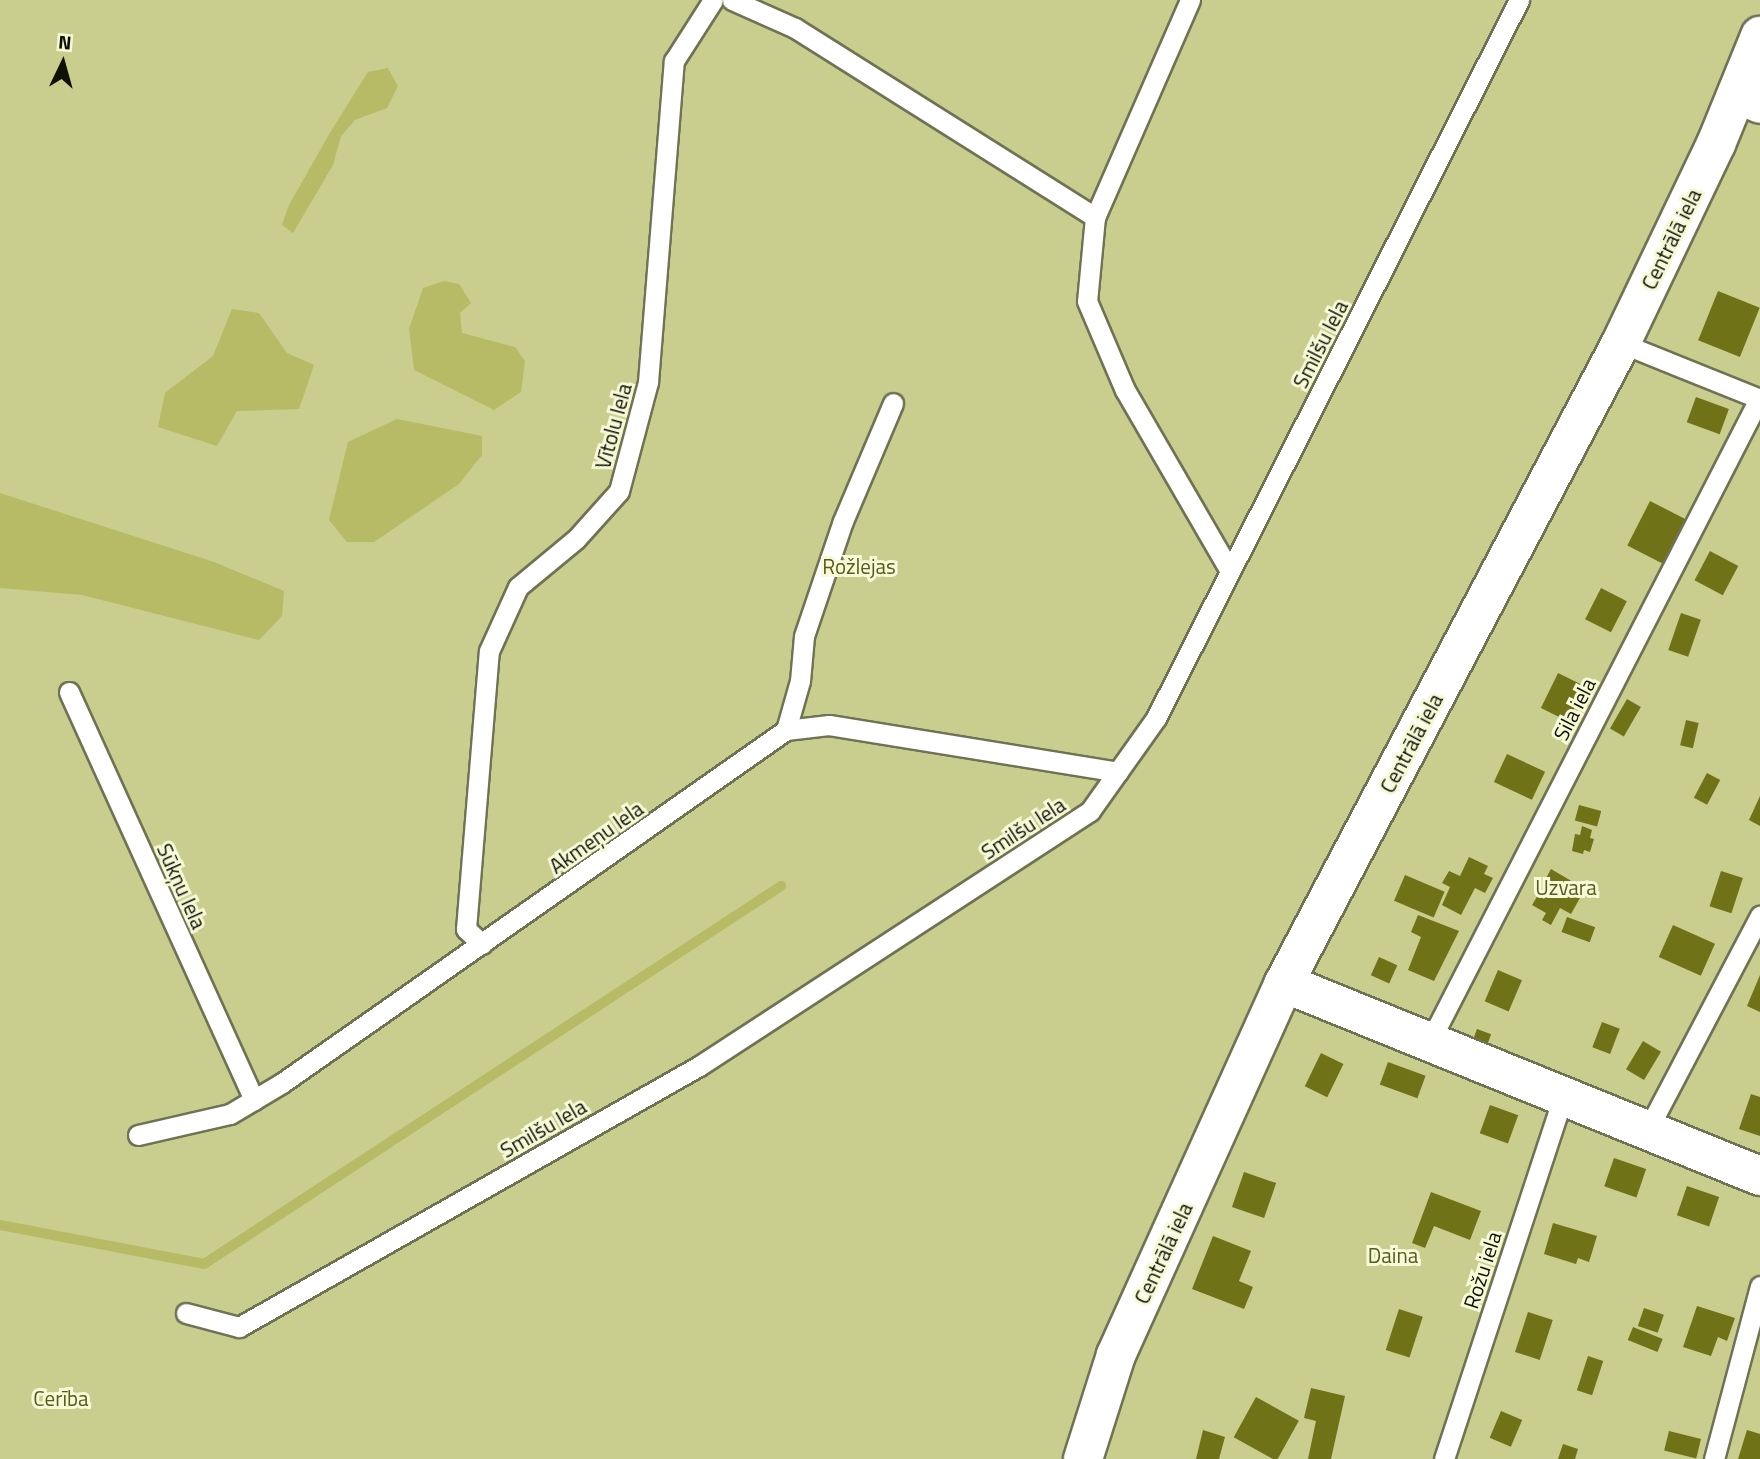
<!DOCTYPE html>
<html>
<head>
<meta charset="utf-8">
<style>
	body { margin:0 }
	#map { position:relative; width:1760px; height:1459px; overflow:hidden; background:#f7fad7; font-family:"Titillium Web",sans-serif }
	div>[style] { position:absolute }
	.green>* { inset:0; background:#c9cd8d; transform-origin:0 0 }
	.water>* { inset:0; background:#b7bb66 }
	.stream>* { height:10px; margin:-5px; padding:0 5px; transform-origin:5px; border-radius:5px; background:#b7bb66 }
	.building>* { inset:0; background:#707218; transform-origin:0 0 }
	.roads { filter:drop-shadow(2px 0 #707254) drop-shadow(-2px 0 #707254) drop-shadow(0 2px #707254) drop-shadow(0 -2px #707254) }
	.lane>* { height:19px; margin:-9.5px; padding:0 9.5px; transform-origin:9.5px; border-radius:9.5px; background:#fff }
	.street>* { height:38px; margin:-19px; padding:0 19px; transform-origin:19px; border-radius:19px; background:#fff }
	.secondary>* { height:38px; margin:-19px; padding:0 19px; transform-origin:19px; border-radius:19px; background:#fff }
	span { translate:-50% -50%; white-space:nowrap; text-align:center; line-height:1.15; -webkit-text-stroke:6px #f7fad7; paint-order:stroke }
	.street-label { font-size:21px; color:#101005 }
	.park-label { font-size:21px; color:#595b1e }
	.north { position:absolute; left:28px; top:28px; width:70px; height:70px; -webkit-text-stroke:5px #f7fad7; paint-order:stroke; rotate:5deg; font-size:19px; font-weight:700; line-height:28px; text-align:center; color:#101005 }
	.north::after { content:''; display:block; margin:auto; width:24px; height:32px; background:#101005; clip-path:polygon(50% 0,100% 100%,50% 72%,0 100%) }
</style>
</head>
<body>
<div id="map">
	<div class="green">
		<div style="left:0;top:0;width:1760px;height:1459px"></div>
	</div>
	<div class="water">
		<div style="clip-path:polygon(388px 68px,398px 86px,387px 108px,355px 120px,341px 136px,333px 165px,293px 233px,282px 225px,289px 205px,331px 131px,368px 72px)"></div>
		<div style="clip-path:polygon(444px 281px,459px 284px,471px 303px,460px 313px,462px 333px,515px 347px,525px 361px,521px 392px,494px 410px,414px 370px,409px 329px,423px 288px)"></div>
		<div style="clip-path:polygon(232px 309px,259px 313px,287px 353px,314px 365px,299px 409px,237px 411px,217px 446px,158px 427px,165px 393px,213px 356px)"></div>
		<div style="clip-path:polygon(397px 419px,482px 436px,482px 455px,459px 484px,374px 542px,347px 542px,329px 520px,348px 442px)"></div>
		<div style="clip-path:polygon(0 493px,214px 562px,284px 591px,282px 616px,259px 640px,82px 595px,0 588px)"></div>
	</div>
	<div class="stream">
		<div style="left:0;top:1225px;width:208px;rotate:10.8deg"></div>
		<div style="left:204px;top:1264px;width:690px;rotate:-33.23deg"></div>
	</div>
	<div class="building">
		<div style="left:1718px;top:291px;width:45px;height:53px;rotate:22deg"></div>
		<div style="left:1696px;top:397px;width:35px;height:27px;rotate:20deg"></div>
		<div style="left:1650px;top:501px;width:40px;height:50px;rotate:27deg"></div>
		<div style="left:1710px;top:551px;width:32px;height:33px;rotate:28deg"></div>
		<div style="left:1601px;top:588px;width:29px;height:35px;rotate:27deg"></div>
		<div style="left:1681px;top:613px;width:21px;height:39px;rotate:19deg"></div>
		<div style="left:1558px;top:673px;width:30px;height:39px;rotate:26deg"></div>
		<div style="left:1627px;top:699px;width:16px;height:34px;rotate:30deg"></div>
		<div style="left:1686px;top:720px;width:13px;height:26px;rotate:13deg"></div>
		<div style="left:1507px;top:754px;width:42px;height:31px;rotate:25deg"></div>
		<div style="left:1707px;top:773px;width:15px;height:28px;rotate:28deg"></div>
		<div style="clip-path:polygon(1760px 796px,1760px 826px,1749px 820px)"></div>
		<div style="left:1579px;top:805px;width:23px;height:16px;rotate:15deg"></div>
		<div style="clip-path:polygon(1582px 826px,1592px 830px,1590px 838px,1594px 839px,1590px 852px,1584px 850px,1583px 854px,1572px 851px,1575px 834px,1580px 835px)"></div>
		<div style="clip-path:polygon(1469px 857px,1488px 866px,1484px 874px,1493px 878px,1485px 893px,1475px 888px,1461px 915px,1442px 905px,1450px 887px,1442px 883px,1449px 871px,1460px 876px)"></div>
		<div style="clip-path:polygon(1551px 869px,1585px 889px,1571px 914px,1560px 908px,1551px 925px,1542px 920px,1546px 913px,1532px 905px,1538px 895px,1544px 899px,1552px 884px,1545px 880px)"></div>
		<div style="left:1721px;top:871px;width:23px;height:37px;rotate:18deg"></div>
		<div style="left:1405px;top:875px;width:43px;height:28px;rotate:23deg"></div>
		<div style="clip-path:polygon(1418px 915px,1459px 931px,1434px 981px,1408px 970px,1421px 937px,1411px 932px)"></div>
		<div style="left:1567px;top:917px;width:30px;height:16px;rotate:20deg"></div>
		<div style="left:1673px;top:925px;width:46px;height:35px;rotate:24deg"></div>
		<div style="left:1379px;top:957px;width:20px;height:20px;rotate:24deg"></div>
		<div style="left:1498px;top:970px;width:26px;height:34px;rotate:23deg"></div>
		<div style="clip-path:polygon(1760px 975px,1760px 1012px,1747px 1006px)"></div>
		<div style="left:1602px;top:1022px;width:19px;height:27px;rotate:21deg"></div>
		<div style="left:1477px;top:1029px;width:15px;height:11px;rotate:20deg"></div>
		<div style="left:1643px;top:1041px;width:21px;height:33px;rotate:31deg"></div>
		<div style="left:1321px;top:1053px;width:25px;height:37px;rotate:26deg"></div>
		<div style="left:1388px;top:1062px;width:40px;height:24px;rotate:20deg"></div>
		<div style="clip-path:polygon(1751px 1094px,1760px 1097px,1760px 1136px,1739px 1129px)"></div>
		<div style="left:1490px;top:1105px;width:30px;height:30px;rotate:20deg"></div>
		<div style="left:1614px;top:1158px;width:34px;height:30px;rotate:19deg"></div>
		<div style="left:1244px;top:1172px;width:34px;height:37px;rotate:19deg"></div>
		<div style="left:1687px;top:1186px;width:34px;height:31px;rotate:19deg"></div>
		<div style="clip-path:polygon(1431px 1192px,1481px 1211px,1470px 1240px,1434px 1226px,1425px 1248px,1412px 1243px)"></div>
		<div style="clip-path:polygon(1553px 1223px,1597px 1236px,1589px 1262px,1578px 1258px,1576px 1264px,1544px 1254px)"></div>
		<div style="clip-path:polygon(1213px 1236px,1251px 1251px,1239px 1281px,1253px 1287px,1244px 1309px,1192px 1289px)"></div>
		<div style="clip-path:polygon(1697px 1306px,1735px 1318px,1727px 1341px,1718px 1337px,1711px 1356px,1683px 1347px)"></div>
		<div style="left:1644px;top:1308px;width:21px;height:19px;rotate:19deg"></div>
		<div style="left:1399px;top:1309px;width:25px;height:43px;rotate:18deg"></div>
		<div style="left:1528px;top:1312px;width:26px;height:42px;rotate:18deg"></div>
		<div style="left:1633px;top:1327px;width:32px;height:14px;rotate:22deg"></div>
		<div style="left:1588px;top:1356px;width:16px;height:36px;rotate:18deg"></div>
		<div style="clip-path:polygon(1311px 1388px,1345px 1396px,1331px 1459px,1308px 1459px,1316px 1421px,1304px 1418px)"></div>
		<div style="left:1256px;top:1397px;width:49px;height:46px;rotate:29deg"></div>
		<div style="left:1501px;top:1411px;width:23px;height:29px;rotate:23deg"></div>
		<div style="clip-path:polygon(1203px 1430px,1225px 1437px,1219px 1459px,1196px 1459px)"></div>
		<div style="clip-path:polygon(1747px 1430px,1760px 1434px,1760px 1459px,1738px 1459px)"></div>
		<div style="left:1669px;top:1431px;width:33px;height:20px;rotate:14deg"></div>
		<div style="clip-path:polygon(1563px 1444px,1578px 1449px,1575px 1459px,1558px 1459px)"></div>
	</div>
	<div class="roads">
		<div class="lane">
			<div style="left:732px;top:0;width:69px;rotate:24deg"></div>
			<div style="left:795px;top:28px;width:355px;rotate:32.2deg"></div>
			<div style="left:1190px;top:0;width:237px;rotate:113.6deg"></div>
			<div style="left:1095px;top:217px;width:84px;rotate:95.4deg"></div>
			<div style="left:1087px;top:301px;width:97px;rotate:66.9deg"></div>
			<div style="left:1125px;top:390px;width:209px;rotate:59.9deg"></div>
			<div style="left:1621px;top:343px;width:150px;rotate:21.9deg"></div>
			<div style="left:69px;top:692px;width:448px;rotate:65.6deg"></div>
			<div style="left:786px;top:730px;width:51px;rotate:-74.1deg"></div>
			<div style="left:800px;top:681px;width:45px;rotate:-84.9deg"></div>
			<div style="left:804px;top:636px;width:121px;rotate:-71.3deg"></div>
			<div style="left:843px;top:521px;width:128px;rotate:-67deg"></div>
			<div style="left:482px;top:944px;width:22px;rotate:-137deg"></div>
			<div style="left:466px;top:929px;width:279px;rotate:-85.3deg"></div>
			<div style="left:489px;top:651px;width:70px;rotate:-65.6deg"></div>
			<div style="left:518px;top:587px;width:75px;rotate:-39.6deg"></div>
			<div style="left:576px;top:539px;width:64px;rotate:-48.1deg"></div>
			<div style="left:619px;top:491px;width:113px;rotate:-75.1deg"></div>
			<div style="left:648px;top:382px;width:322px;rotate:-85.4deg"></div>
			<div style="left:674px;top:61px;width:72px;rotate:-57.4deg"></div>
			<div style="left:1430px;top:1041px;width:721px;rotate:-62.87deg"></div>
			<div style="left:1648px;top:1129px;width:241px;rotate:-62.3deg"></div>
			<div style="left:138px;top:1135px;width:94px;rotate:-12.9deg"></div>
			<div style="left:230px;top:1114px;width:61px;rotate:-30.8deg"></div>
			<div style="left:282px;top:1083px;width:615px;rotate:-35.01deg"></div>
			<div style="left:786px;top:730px;width:43px;rotate:-6.6deg"></div>
			<div style="left:829px;top:725px;width:293px;rotate:9.2deg"></div>
			<div style="left:186px;top:1313px;width:55px;rotate:14.8deg"></div>
			<div style="left:239px;top:1327px;width:529px;rotate:-29.57deg"></div>
			<div style="left:699px;top:1066px;width:467px;rotate:-33.1deg"></div>
			<div style="left:1090px;top:811px;width:114px;rotate:-54.6deg"></div>
			<div style="left:1156px;top:718px;width:805px;rotate:-63.18deg"></div>
			<div style="left:1444px;top:1459px;width:383px;rotate:-71.8deg"></div>
			<div style="left:1714px;top:1459px;width:179px;rotate:-75.1deg"></div>
		</div>
		<div class="street">
			<div style="left:1738px;top:94px;width:24px;rotate:24deg"></div>
			<div style="left:1284px;top:983px;width:514px;rotate:22.07deg"></div>
		</div>
		<div class="secondary">
			<div style="left:1083px;top:1459px;width:109px;rotate:-72.4deg"></div>
			<div style="left:1116px;top:1355px;width:408px;rotate:-65.7deg"></div>
			<div style="left:1284px;top:983px;width:723px;rotate:-62.23deg"></div>
			<div style="left:1621px;top:343px;width:221px;rotate:-64.5deg"></div>
			<div style="left:1716px;top:144px;width:117px;rotate:-67.8deg"></div>
		</div>
	</div>
	<div class="street-label">
		<span style="left:1671px;top:239px;rotate:-64deg">Centrālā iela</span>
		<span style="left:1320px;top:344px;rotate:-63deg">Smilšu Iela</span>
		<span style="left:613px;top:426px;rotate:-75deg">Vītolu Iela</span>
		<span style="left:1574px;top:709px;rotate:-63deg">Sila iela</span>
		<span style="left:1411px;top:743px;rotate:-62deg">Centrālā iela</span>
		<span style="left:1023px;top:828px;rotate:-33deg">Smilšu Iela</span>
		<span style="left:596px;top:837px;rotate:-35deg">Akmeņu Iela</span>
		<span style="left:182px;top:886px;rotate:66deg">Sūkņu Iela</span>
		<span style="left:543px;top:1128px;rotate:-30deg">Smilšu Iela</span>
		<span style="left:1163px;top:1253px;rotate:-65deg">Centrālā iela</span>
		<span style="left:1482px;top:1270px;rotate:-72deg">Rožu iela</span>
	</div>
	<div class="park-label">
		<span style="left:859px;top:566px">Rožlejas</span>
		<span style="left:1566px;top:887px">Uzvara</span>
		<span style="left:1393px;top:1255px">Daina</span>
		<span style="left:61px;top:1398px">Cerība</span>
	</div>
	<div class="north">N</div>
</div>
</body>
</html>
